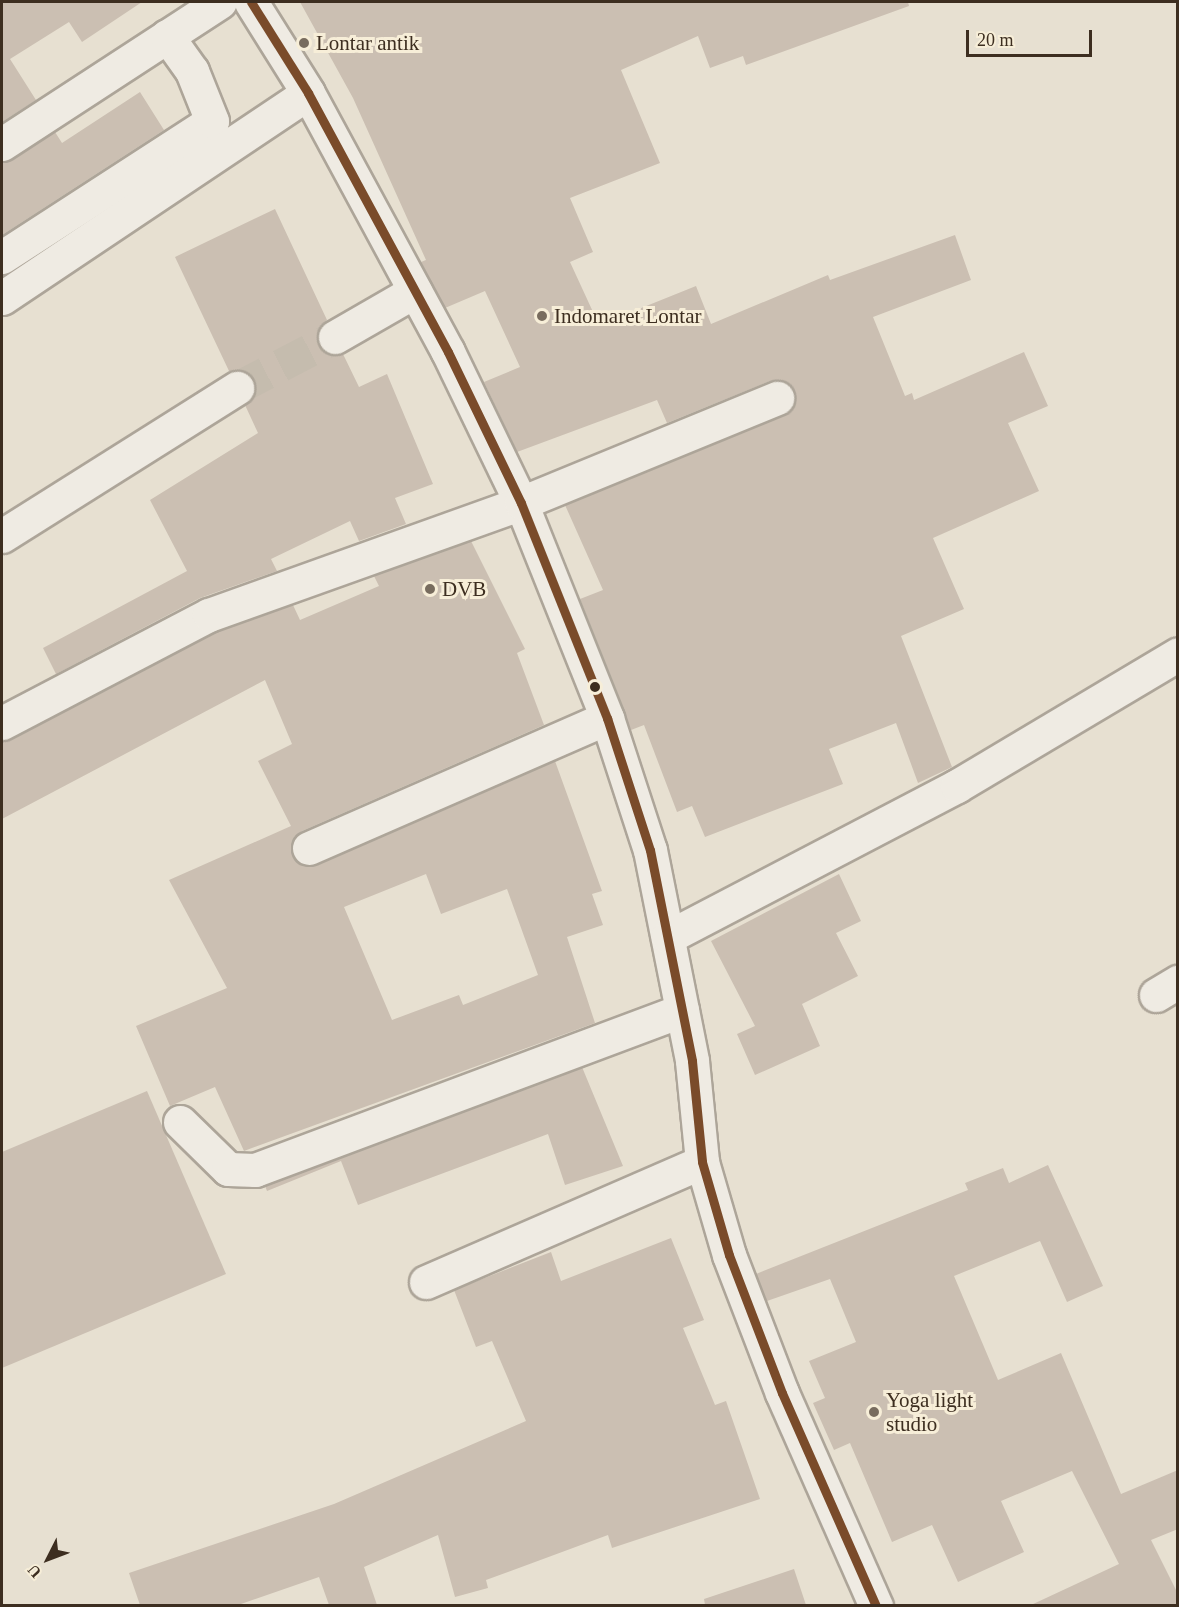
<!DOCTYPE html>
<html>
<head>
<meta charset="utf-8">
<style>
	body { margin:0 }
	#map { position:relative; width:1179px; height:1607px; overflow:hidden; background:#e7e0d1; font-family:Georgia,serif }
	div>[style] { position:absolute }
	.building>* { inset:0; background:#cbbfb2 }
	.minor-tunnel>* { height:33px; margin-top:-16.5px; transform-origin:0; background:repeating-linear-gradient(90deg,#c5bcae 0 33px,transparent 0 49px) }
	.roads { filter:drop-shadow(2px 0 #ada599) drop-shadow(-2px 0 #ada599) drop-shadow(0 2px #ada599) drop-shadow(0 -2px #ada599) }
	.minor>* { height:33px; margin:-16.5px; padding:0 16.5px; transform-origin:16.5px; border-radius:16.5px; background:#efebe3 }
	.bus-1>* { height:9px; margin:-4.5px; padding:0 4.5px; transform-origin:4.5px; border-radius:4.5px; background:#7a4b2a }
	.dots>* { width:16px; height:16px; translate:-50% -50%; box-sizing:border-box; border:3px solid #f7eed8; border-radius:50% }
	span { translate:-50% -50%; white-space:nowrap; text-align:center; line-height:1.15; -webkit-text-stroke:6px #f7eed8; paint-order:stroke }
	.poi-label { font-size:21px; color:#3d2e20 }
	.left { translate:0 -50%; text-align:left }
	.frame { position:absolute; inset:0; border:3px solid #3d2e20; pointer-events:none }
	.north { position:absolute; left:18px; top:1529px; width:60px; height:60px; -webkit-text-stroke:4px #f7eed8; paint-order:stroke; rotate:228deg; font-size:16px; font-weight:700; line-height:24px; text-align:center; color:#3d2e20 }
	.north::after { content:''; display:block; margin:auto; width:21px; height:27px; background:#3d2e20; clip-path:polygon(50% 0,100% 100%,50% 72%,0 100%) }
	.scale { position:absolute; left:966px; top:30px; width:126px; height:27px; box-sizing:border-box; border:3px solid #3d2e20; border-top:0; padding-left:8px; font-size:18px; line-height:21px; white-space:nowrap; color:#3d2e20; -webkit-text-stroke:4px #f7eed8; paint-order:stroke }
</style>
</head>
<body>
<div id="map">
	<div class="building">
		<div style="clip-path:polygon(2px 2px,142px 2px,82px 42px,69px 22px,10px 59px,36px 100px,2px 122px)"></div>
		<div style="clip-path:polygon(300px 2px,908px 2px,909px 6px,746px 65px,743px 56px,710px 68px,698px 36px,621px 70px,660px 163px,570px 198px,593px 252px,570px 262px,599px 325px,696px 286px,711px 324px,828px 275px,830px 280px,955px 235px,971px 280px,873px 317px,905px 396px,912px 393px,914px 400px,1024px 352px,1048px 406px,1008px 423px,1039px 491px,933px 538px,964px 609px,901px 636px,952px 767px,918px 783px,896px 723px,829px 749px,843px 784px,705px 837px,692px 806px,677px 812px,644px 725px,631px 730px,580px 599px,603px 590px,565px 505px,784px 415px,795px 401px,794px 390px,788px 383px,770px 381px,667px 423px,657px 400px,517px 452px,484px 382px,520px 367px,485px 291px,445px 308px,421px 262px,426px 260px,353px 98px)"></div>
		<div style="clip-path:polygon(140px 92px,164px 130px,2px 235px,2px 162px,55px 132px,62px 143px)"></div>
		<div style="clip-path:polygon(275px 209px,327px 320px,319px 328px,319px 347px,326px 353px,343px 354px,359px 387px,387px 374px,433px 484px,395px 498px,406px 524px,359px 541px,350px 521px,271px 559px,277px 571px,200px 598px,56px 674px,43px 648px,187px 571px,150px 500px,258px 433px,245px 405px,254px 396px,253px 379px,245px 371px,229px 371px,175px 257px)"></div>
		<div style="clip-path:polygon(evenodd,471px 541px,525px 649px,517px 653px,544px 725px,302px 831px,294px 837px,292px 855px,298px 863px,316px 865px,555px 761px,602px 891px,592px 894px,603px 925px,567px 937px,595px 1023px,244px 1151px,215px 1087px,170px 1106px,136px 1026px,227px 988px,169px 880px,291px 826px,258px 761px,292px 744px,265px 680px,2px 819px,2px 742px,217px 632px,293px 605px,300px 620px,379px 586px,374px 576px,471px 541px,426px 874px,441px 914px,507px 889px,538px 975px,463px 1005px,459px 995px,392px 1020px,344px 907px,426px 874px)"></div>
		<div style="clip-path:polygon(839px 874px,861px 921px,836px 933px,858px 976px,802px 1004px,820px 1046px,755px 1075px,737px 1034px,755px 1026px,711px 941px)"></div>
		<div style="clip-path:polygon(582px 1067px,623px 1166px,565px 1185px,548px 1134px,358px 1205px,341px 1161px,267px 1191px,265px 1186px)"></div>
		<div style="clip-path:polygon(147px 1091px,226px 1274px,2px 1368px,2px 1152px)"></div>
		<div style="clip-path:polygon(1048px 1165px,1103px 1286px,1067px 1302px,1040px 1241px,954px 1276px,998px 1380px,1061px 1353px,1121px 1494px,1178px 1470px,1178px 1529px,1151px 1540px,1178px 1594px,1178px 1605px,1031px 1605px,1119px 1564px,1072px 1471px,1001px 1501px,1024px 1552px,958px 1582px,932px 1525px,892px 1542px,850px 1443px,834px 1450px,813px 1403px,825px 1398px,809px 1361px,856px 1342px,830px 1279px,767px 1301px,756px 1274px,968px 1190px,965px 1183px,1003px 1168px,1009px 1183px)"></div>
		<div style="clip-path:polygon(671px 1238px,704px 1320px,683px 1328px,715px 1405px,726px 1401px,760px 1499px,612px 1548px,608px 1535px,486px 1580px,488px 1588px,455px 1597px,438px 1535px,364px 1567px,377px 1605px,329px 1605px,319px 1577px,238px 1605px,140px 1605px,129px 1573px,334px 1504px,526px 1421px,492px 1341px,476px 1347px,454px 1290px,551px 1252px,561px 1281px)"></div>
		<div style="clip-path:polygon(794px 1569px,806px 1605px,705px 1605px,704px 1599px)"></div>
	</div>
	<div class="minor-tunnel">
		<div style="left:237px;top:388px;width:110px;rotate:-27.5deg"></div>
	</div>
	<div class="roads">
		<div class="minor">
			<div style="left:251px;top:2px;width:107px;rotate:57.9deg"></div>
			<div style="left:308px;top:93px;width:294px;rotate:61.6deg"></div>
			<div style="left:448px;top:352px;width:168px;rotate:64.2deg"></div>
			<div style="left:521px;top:503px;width:232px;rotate:68.2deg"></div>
			<div style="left:607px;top:718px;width:139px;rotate:72deg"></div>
			<div style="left:650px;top:850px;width:215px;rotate:78.7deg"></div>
			<div style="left:692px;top:1061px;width:101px;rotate:84.3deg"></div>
			<div style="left:702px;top:1162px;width:97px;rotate:73.8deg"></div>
			<div style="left:729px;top:1255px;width:148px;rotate:69deg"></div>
			<div style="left:782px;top:1393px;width:233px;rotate:66.2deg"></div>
			<div style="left:2px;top:144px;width:260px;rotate:-33.1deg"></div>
			<div style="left:2px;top:257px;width:250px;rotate:-32.9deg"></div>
			<div style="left:212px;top:121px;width:54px;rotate:-111.8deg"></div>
			<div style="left:192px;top:71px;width:43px;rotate:-125.5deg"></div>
			<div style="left:2px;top:298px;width:368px;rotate:-33.8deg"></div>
			<div style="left:335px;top:337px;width:92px;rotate:-29.9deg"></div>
			<div style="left:2px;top:536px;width:278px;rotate:-32.2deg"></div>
			<div style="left:2px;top:723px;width:233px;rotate:-27.6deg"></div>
			<div style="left:209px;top:615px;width:331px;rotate:-19.7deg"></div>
			<div style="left:521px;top:503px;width:277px;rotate:-22.3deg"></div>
			<div style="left:309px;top:848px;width:325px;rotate:-23.6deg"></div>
			<div style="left:668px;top:937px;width:326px;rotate:-27.6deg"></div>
			<div style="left:957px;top:786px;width:257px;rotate:-30.8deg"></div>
			<div style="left:1156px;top:995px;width:26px;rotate:-31deg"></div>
			<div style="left:180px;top:1122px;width:67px;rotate:44.4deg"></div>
			<div style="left:228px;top:1169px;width:27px;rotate:2deg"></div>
			<div style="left:255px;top:1170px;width:456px;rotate:-20.5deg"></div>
			<div style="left:426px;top:1282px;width:301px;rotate:-23.5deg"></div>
		</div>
	</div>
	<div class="bus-1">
		<div style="left:251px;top:2px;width:107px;rotate:57.9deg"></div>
		<div style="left:308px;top:93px;width:294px;rotate:61.6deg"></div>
		<div style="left:448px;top:352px;width:168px;rotate:64.2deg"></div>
		<div style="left:521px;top:503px;width:232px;rotate:68.2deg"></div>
		<div style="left:607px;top:718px;width:139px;rotate:72deg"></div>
		<div style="left:650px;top:850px;width:215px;rotate:78.7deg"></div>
		<div style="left:692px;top:1061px;width:101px;rotate:84.3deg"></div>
		<div style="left:702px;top:1162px;width:97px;rotate:73.8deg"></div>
		<div style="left:729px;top:1255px;width:148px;rotate:69deg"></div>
		<div style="left:782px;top:1393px;width:233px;rotate:66.2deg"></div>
	</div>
	<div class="dots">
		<div style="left:304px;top:43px;background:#786c5e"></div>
		<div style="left:542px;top:316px;background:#786c5e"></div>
		<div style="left:430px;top:589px;background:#786c5e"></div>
		<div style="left:595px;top:687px;background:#3d2e20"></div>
		<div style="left:874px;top:1412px;background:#786c5e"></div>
	</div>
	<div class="poi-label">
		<span class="left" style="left:316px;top:43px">Lontar antik</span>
		<span class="left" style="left:554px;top:316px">Indomaret Lontar</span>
		<span class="left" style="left:442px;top:589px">DVB</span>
		<span class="left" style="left:886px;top:1412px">Yoga light<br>studio</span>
	</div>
	<div class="frame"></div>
	<div class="north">U</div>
	<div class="scale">20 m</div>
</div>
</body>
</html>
